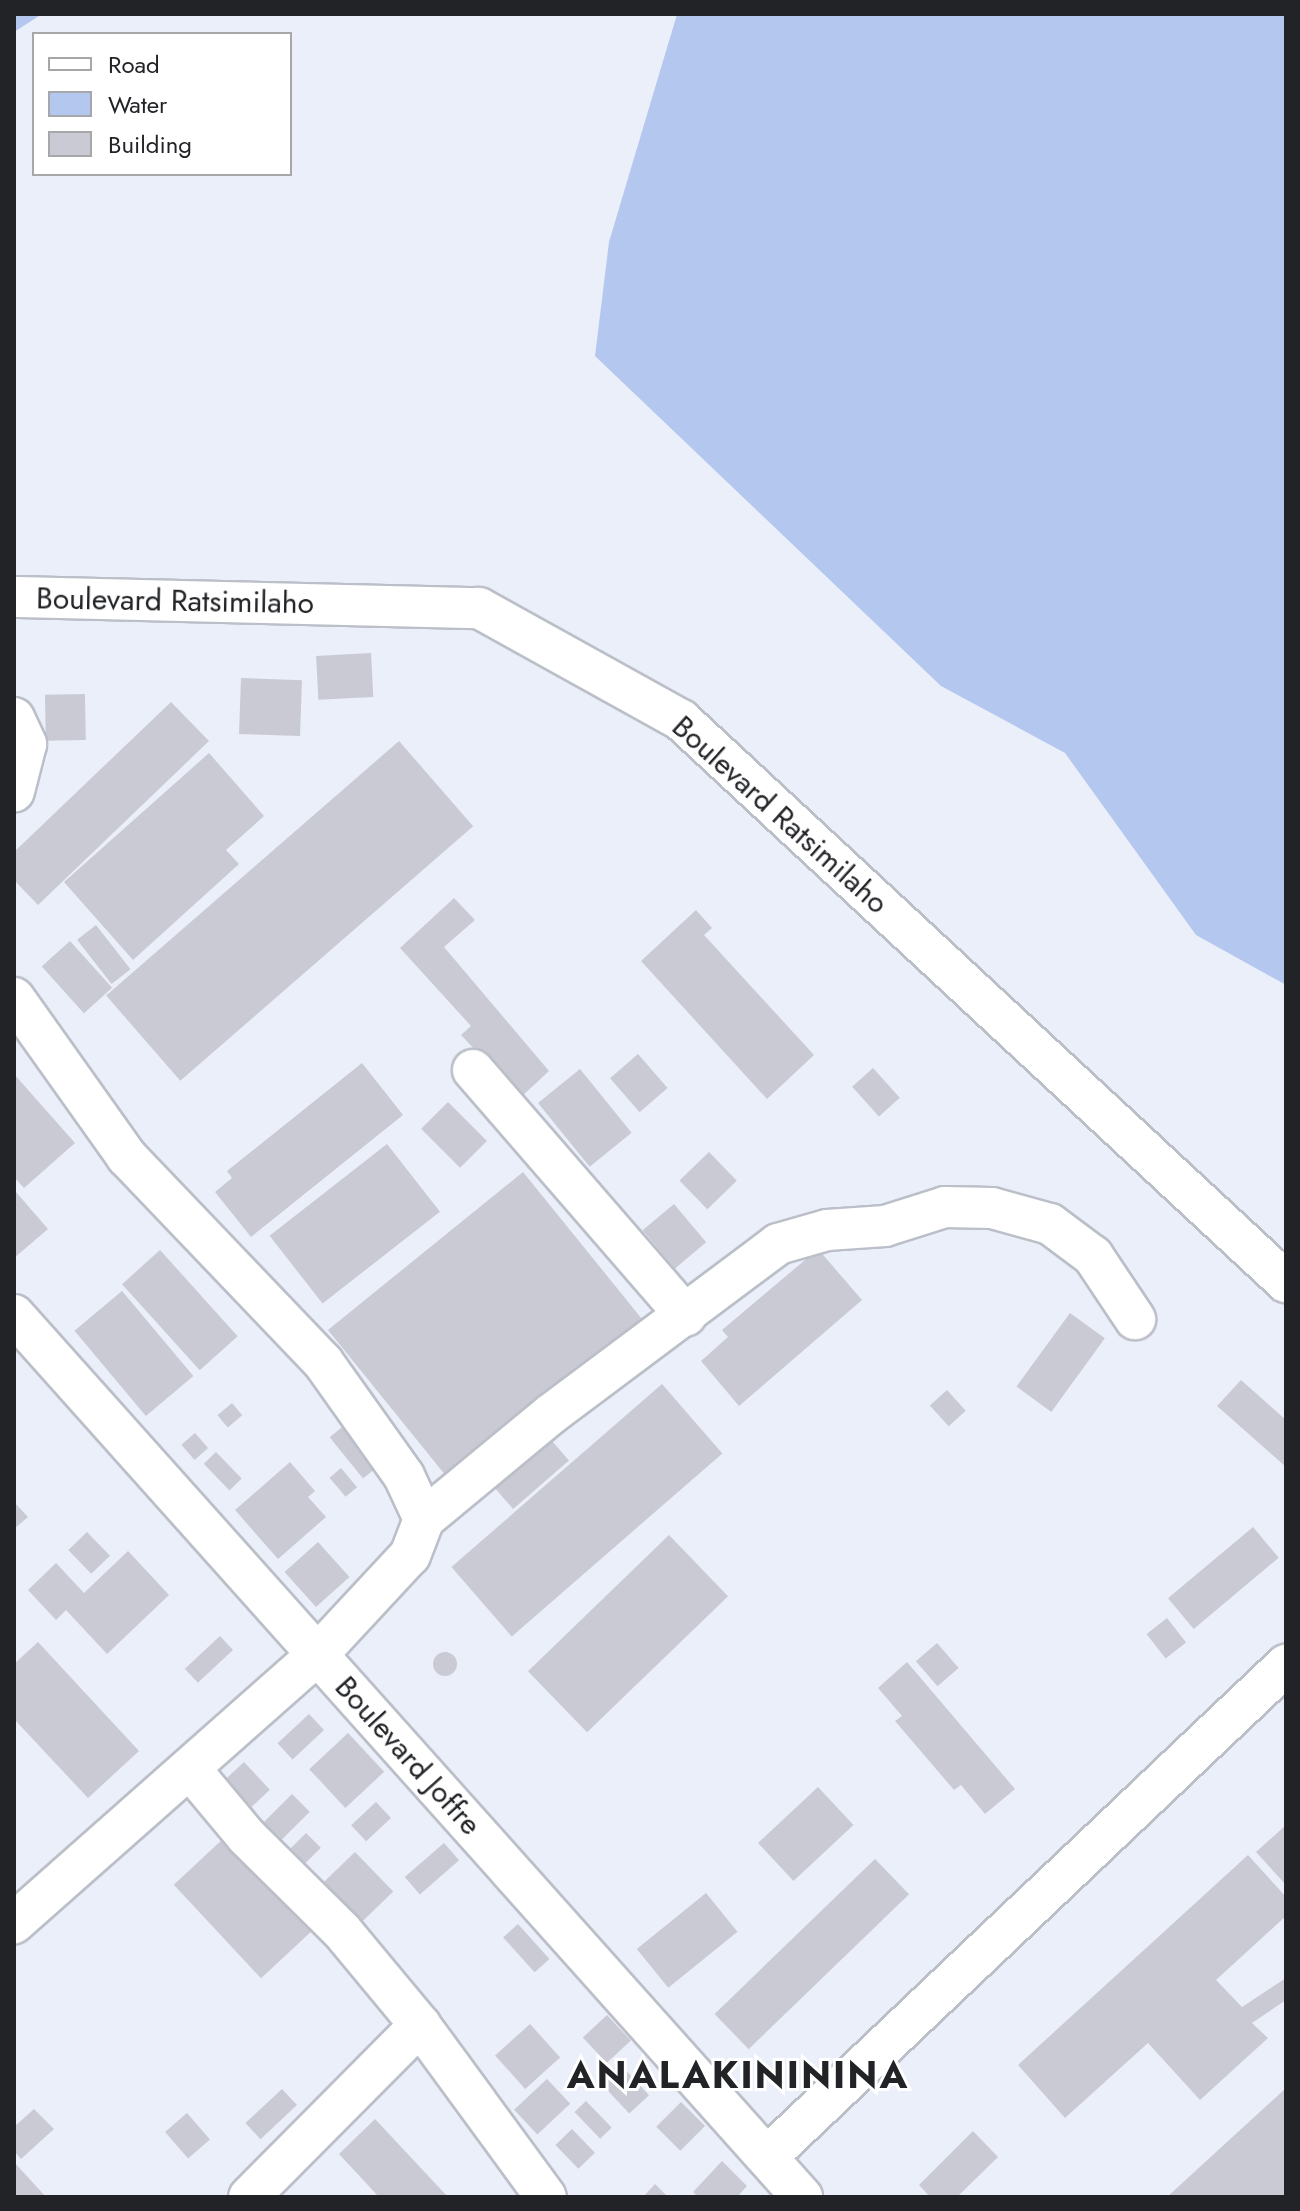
<!DOCTYPE html>
<html>
<head>
<meta charset="utf-8">
<style>
	body { margin:0 }
	#map { position:relative; width:1300px; height:2211px; overflow:hidden; background:#ebeff9; font-family:Jost,sans-serif }
	div>[style] { position:absolute }
	.water>* { inset:0; background:#b3c7ef }
	.pier>* { inset:0; background:#ebeff9 }
	.building>* { inset:0; background:#c9cad4; transform-origin:0 0 }
	.round { border-radius:50% }
	.roads { filter:drop-shadow(2px 0 #bbbfc8) drop-shadow(-2px 0 #bbbfc8) drop-shadow(0 2px #bbbfc8) drop-shadow(0 -2px #bbbfc8) }
	.minor>* { height:40px; margin:-20px; padding:0 20px; transform-origin:20px; border-radius:20px; background:#fff }
	span { translate:-50% -50%; white-space:nowrap; text-align:center; line-height:1.15; -webkit-text-stroke:6px #fff; paint-order:stroke }
	.street-label { font-size:30px; color:#212326 }
	.district-label { font-size:38px; color:#212326; font-weight:700; letter-spacing:2px }
	.frame { position:absolute; inset:0; border:16px solid #212326; pointer-events:none }
	.legend { position:absolute; left:32px; top:32px; width:260px; height:144px; box-sizing:border-box; background:#fff; border:2px solid #a6a7a8; margin:0; padding:10px 14px; list-style:none; font-size:24px; color:#212326 }
	.legend li { display:flex; align-items:center; gap:16px; height:40px }
	.legend b { width:40px; border:2px solid #a6a7a8 }
</style>
</head>
<body>
<div id="map">
	<div class="water">
		<div style="clip-path:polygon(14px 14px,42px 14px,14px 32px)"></div>
		<div style="clip-path:polygon(677px 14px,1286px 14px,1286px 985px,1196px 935px,1065px 753px,941px 686px,595px 356px,609px 242px)"></div>
	</div>
	<div class="pier">
		<div style="clip-path:polygon(673px 14px,677px 14px,604px 254px,605px 241px)"></div>
	</div>
	<div class="building">
		<div style="left:371px;top:653px;width:44px;height:55px;rotate:87deg"></div>
		<div style="left:241px;top:678px;width:61px;height:56px;rotate:2deg"></div>
		<div style="left:85px;top:694px;width:46px;height:40px;rotate:89deg"></div>
		<div style="clip-path:polygon(171px 702px,209px 741px,38px 905px,14px 880px,14px 852px)"></div>
		<div style="left:399px;top:741px;width:113px;height:388px;rotate:49deg"></div>
		<div style="clip-path:polygon(209px 753px,264px 816px,226px 850px,239px 864px,133px 960px,64px 882px)"></div>
		<div style="clip-path:polygon(454px 898px,475px 920px,444px 947px,549px 1071px,520px 1098px,461px 1035px,471px 1026px,400px 948px)"></div>
		<div style="clip-path:polygon(696px 910px,712px 928px,704px 935px,814px 1055px,767px 1099px,641px 961px)"></div>
		<div style="left:96px;top:925px;width:56px;height:24px;rotate:52deg"></div>
		<div style="left:70px;top:941px;width:63px;height:38px;rotate:48deg"></div>
		<div style="left:638px;top:1054px;width:45px;height:37px;rotate:49deg"></div>
		<div style="clip-path:polygon(362px 1063px,403px 1115px,251px 1237px,215px 1192px,232px 1178px,227px 1171px)"></div>
		<div style="left:873px;top:1068px;width:40px;height:28px;rotate:48deg"></div>
		<div style="left:580px;top:1069px;width:82px;height:54px;rotate:51deg"></div>
		<div style="clip-path:polygon(14px 1074px,75px 1143px,24px 1188px,14px 1177px)"></div>
		<div style="left:448px;top:1102px;width:55px;height:38px;rotate:45deg"></div>
		<div style="left:387px;top:1144px;width:86px;height:149px;rotate:52deg"></div>
		<div style="left:709px;top:1152px;width:40px;height:41px;rotate:46deg"></div>
		<div style="left:523px;top:1172px;width:191px;height:251px;rotate:51deg"></div>
		<div style="clip-path:polygon(16px 1192px,48px 1229px,14px 1258px,14px 1194px)"></div>
		<div style="left:674px;top:1204px;width:50px;height:41px;rotate:50deg"></div>
		<div style="clip-path:polygon(818px 1249px,862px 1300px,739px 1406px,701px 1361px,728px 1337px,722px 1330px)"></div>
		<div style="left:160px;top:1250px;width:116px;height:51px;rotate:48deg"></div>
		<div style="left:122px;top:1291px;width:111px;height:62px;rotate:50deg"></div>
		<div style="left:1070px;top:1313px;width:43px;height:91px;rotate:36deg"></div>
		<div style="clip-path:polygon(1241px 1380px,1286px 1420px,1286px 1467px,1217px 1406px)"></div>
		<div style="left:662px;top:1384px;width:92px;height:279px;rotate:49deg"></div>
		<div style="left:947px;top:1390px;width:28px;height:23px;rotate:48deg"></div>
		<div style="left:232px;top:1403px;width:16px;height:19px;rotate:50deg"></div>
		<div style="left:346px;top:1424px;width:53px;height:21px;rotate:51deg"></div>
		<div style="left:195px;top:1433px;width:20px;height:18px;rotate:49deg"></div>
		<div style="left:546px;top:1434px;width:35px;height:74px;rotate:49deg"></div>
		<div style="left:216px;top:1452px;width:37px;height:17px;rotate:46deg"></div>
		<div style="clip-path:polygon(290px 1462px,315px 1491px,308px 1497px,326px 1517px,278px 1559px,235px 1510px)"></div>
		<div style="left:341px;top:1468px;width:25px;height:15px;rotate:50deg"></div>
		<div style="clip-path:polygon(14px 1502px,28px 1517px,14px 1529px)"></div>
		<div style="left:1253px;top:1527px;width:40px;height:111px;rotate:50deg"></div>
		<div style="left:87px;top:1532px;width:33px;height:26px;rotate:46deg"></div>
		<div style="left:669px;top:1535px;width:85px;height:196px;rotate:46deg"></div>
		<div style="left:318px;top:1542px;width:47px;height:45px;rotate:48deg"></div>
		<div style="clip-path:polygon(128px 1551px,169px 1595px,107px 1654px,66px 1610px,56px 1620px,28px 1590px,56px 1563px,84px 1593px)"></div>
		<div style="left:1167px;top:1618px;width:31px;height:26px;rotate:52deg"></div>
		<div style="left:220px;top:1636px;width:19px;height:48px;rotate:47deg"></div>
		<div style="clip-path:polygon(38px 1642px,139px 1751px,88px 1798px,14px 1719px,14px 1664px)"></div>
		<div style="left:937px;top:1643px;width:33px;height:28px;rotate:49deg"></div>
		<div class="round" style="left:433px;top:1652px;width:24px;height:24px"></div>
		<div style="clip-path:polygon(907px 1662px,1015px 1789px,985px 1814px,961px 1785px,954px 1790px,895px 1721px,902px 1716px,878px 1688px)"></div>
		<div style="left:309px;top:1714px;width:22px;height:43px;rotate:47deg"></div>
		<div style="left:348px;top:1733px;width:53px;height:53px;rotate:47deg"></div>
		<div style="left:244px;top:1762px;width:38px;height:32px;rotate:47deg"></div>
		<div style="left:818px;top:1787px;width:52px;height:82px;rotate:47deg"></div>
		<div style="left:292px;top:1794px;width:25px;height:45px;rotate:45deg"></div>
		<div style="left:376px;top:1802px;width:22px;height:34px;rotate:47deg"></div>
		<div style="clip-path:polygon(1286px 1825px,1286px 1885px,1256px 1852px)"></div>
		<div style="left:306px;top:1833px;width:21px;height:29px;rotate:45deg"></div>
		<div style="left:225px;top:1837px;width:128px;height:70px;rotate:47deg"></div>
		<div style="left:444px;top:1843px;width:23px;height:52px;rotate:49deg"></div>
		<div style="left:355px;top:1852px;width:55px;height:48px;rotate:46deg"></div>
		<div style="clip-path:polygon(1248px 1855px,1286px 1897px,1286px 1916px,1216px 1980px,1242px 2007px,1286px 1978px,1286px 2000px,1252px 2023px,1268px 2038px,1200px 2100px,1148px 2043px,1065px 2118px,1018px 2065px)"></div>
		<div style="left:875px;top:1859px;width:49px;height:223px;rotate:46deg"></div>
		<div style="left:706px;top:1893px;width:50px;height:89px;rotate:51deg"></div>
		<div style="left:518px;top:1924px;width:47px;height:20px;rotate:48deg"></div>
		<div style="left:607px;top:2015px;width:35px;height:33px;rotate:47deg"></div>
		<div style="left:530px;top:2024px;width:45px;height:47px;rotate:48deg"></div>
		<div style="left:619px;top:2063px;width:44px;height:27px;rotate:47deg"></div>
		<div style="left:547px;top:2079px;width:34px;height:45px;rotate:47deg"></div>
		<div style="clip-path:polygon(1286px 2088px,1286px 2197px,1167px 2197px)"></div>
		<div style="left:282px;top:2089px;width:22px;height:50px;rotate:47deg"></div>
		<div style="left:586px;top:2101px;width:37px;height:16px;rotate:46deg"></div>
		<div style="left:681px;top:2102px;width:34px;height:35px;rotate:45deg"></div>
		<div style="clip-path:polygon(34px 2109px,54px 2129px,21px 2159px,14px 2151px,14px 2127px)"></div>
		<div style="left:187px;top:2113px;width:35px;height:29px;rotate:49deg"></div>
		<div style="clip-path:polygon(375px 2119px,448px 2197px,379px 2197px,339px 2154px)"></div>
		<div style="left:572px;top:2129px;width:33px;height:23px;rotate:46deg"></div>
		<div style="clip-path:polygon(973px 2131px,998px 2157px,957px 2197px,930px 2197px,919px 2185px)"></div>
		<div style="clip-path:polygon(722px 2161px,747px 2186px,737px 2197px,698px 2197px,693px 2192px)"></div>
		<div style="clip-path:polygon(14px 2162px,46px 2197px,14px 2197px)"></div>
		<div style="clip-path:polygon(655px 2184px,668px 2197px,643px 2197px)"></div>
	</div>
	<div class="roads">
		<div class="minor">
			<div style="left:14px;top:597px;width:465px;rotate:1.4deg"></div>
			<div style="left:479px;top:608px;width:231px;rotate:29deg"></div>
			<div style="left:681px;top:720px;width:826px;rotate:42.89deg"></div>
			<div style="left:14px;top:718px;width:29px;rotate:65deg"></div>
			<div style="left:26px;top:744px;width:49px;rotate:104.3deg"></div>
			<div style="left:14px;top:998px;width:195px;rotate:54.6deg"></div>
			<div style="left:127px;top:1157px;width:284px;rotate:46.3deg"></div>
			<div style="left:323px;top:1362px;width:140px;rotate:54.6deg"></div>
			<div style="left:404px;top:1476px;width:47px;rotate:65.1deg"></div>
			<div style="left:424px;top:1519px;width:39px;rotate:111deg"></div>
			<div style="left:410px;top:1555px;width:137px;rotate:132.9deg"></div>
			<div style="left:317px;top:1655px;width:405px;rotate:138.5deg"></div>
			<div style="left:473px;top:1070px;width:325px;rotate:49.1deg"></div>
			<div style="left:14px;top:1315px;width:1183px;rotate:48.22deg"></div>
			<div style="left:424px;top:1519px;width:165px;rotate:-39.6deg"></div>
			<div style="left:551px;top:1414px;width:284px;rotate:-36.8deg"></div>
			<div style="left:778px;top:1244px;width:51px;rotate:-15.9deg"></div>
			<div style="left:827px;top:1230px;width:58px;rotate:-3.9deg"></div>
			<div style="left:885px;top:1226px;width:63px;rotate:-17.6deg"></div>
			<div style="left:945px;top:1207px;width:47px;rotate:1.2deg"></div>
			<div style="left:992px;top:1208px;width:60px;rotate:15.4deg"></div>
			<div style="left:1050px;top:1224px;width:54px;rotate:36.7deg"></div>
			<div style="left:1093px;top:1256px;width:76px;rotate:56.3deg"></div>
			<div style="left:191px;top:1770px;width:86px;rotate:50.2deg"></div>
			<div style="left:246px;top:1836px;width:135px;rotate:44.7deg"></div>
			<div style="left:342px;top:1931px;width:122px;rotate:50.3deg"></div>
			<div style="left:420px;top:2025px;width:213px;rotate:53.8deg"></div>
			<div style="left:768px;top:2156px;width:714px;rotate:-43.47deg"></div>
			<div style="left:249px;top:2197px;width:243px;rotate:-45.2deg"></div>
		</div>
	</div>
	<div class="street-label">
		<span style="left:175px;top:601px;rotate:1deg">Boulevard Ratsimilaho</span>
		<span style="left:780px;top:815px;rotate:42deg">Boulevard Ratsimilaho</span>
		<span style="left:408px;top:1756px;rotate:48deg">Boulevard Joffre</span>
	</div>
	<div class="district-label">
		<span style="left:738px;top:2075px">ANALAKINININA</span>
	</div>
	<div class="frame"></div>
	<ul class="legend">
	<li><b style="height:10px;background:#fff"></b>Road</li>
	<li><b style="height:22px;background:#b3c7ef"></b>Water</li>
	<li><b style="height:22px;background:#c9cad4"></b>Building</li>
	</ul>
</div>
</body>
</html>
